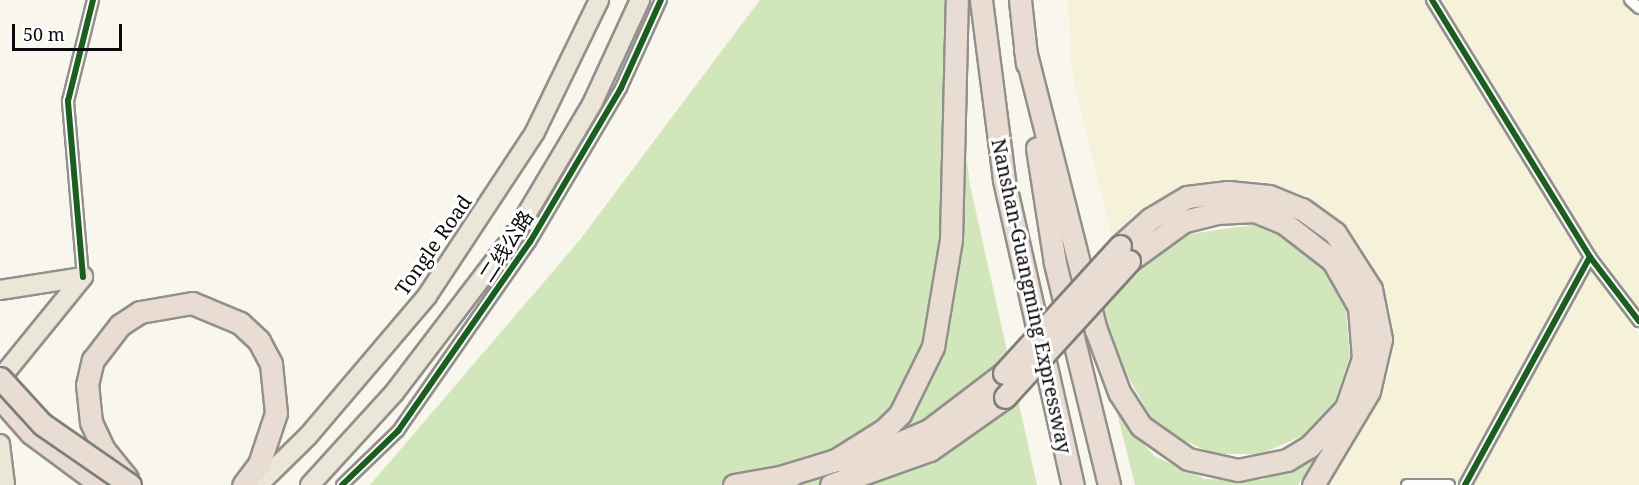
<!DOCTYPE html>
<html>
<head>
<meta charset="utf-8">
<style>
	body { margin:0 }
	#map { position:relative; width:1639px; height:485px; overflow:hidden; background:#f9f6ed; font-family:"Noto Serif","Noto Sans SC",serif }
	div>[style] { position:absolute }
	.farmland>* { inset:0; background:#f6f2d9 }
	.forest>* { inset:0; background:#d2e6bb }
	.roads { filter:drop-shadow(2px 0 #92908c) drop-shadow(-2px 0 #92908c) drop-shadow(0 2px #92908c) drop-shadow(0 -2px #92908c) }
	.street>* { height:10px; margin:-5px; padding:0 5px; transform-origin:5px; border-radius:5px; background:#fefefc }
	.primary>* { height:18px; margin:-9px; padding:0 9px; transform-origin:9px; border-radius:9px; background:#ebe6d7 }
	.highway>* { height:21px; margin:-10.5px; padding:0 10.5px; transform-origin:10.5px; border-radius:10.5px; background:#e8dcd3 }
	.bridges { filter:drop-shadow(2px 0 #7f7e7a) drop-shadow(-2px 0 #7f7e7a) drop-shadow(0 2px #7f7e7a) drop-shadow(0 -2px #7f7e7a) }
	.highway-bridge>* { height:21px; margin:-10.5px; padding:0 10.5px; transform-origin:10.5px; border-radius:10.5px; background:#e8dcd3 }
	.cycleway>* { height:6px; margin:-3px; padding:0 3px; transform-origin:3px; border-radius:3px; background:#1b5e20 }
	span { translate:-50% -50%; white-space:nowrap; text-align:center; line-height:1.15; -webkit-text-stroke:6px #fff; paint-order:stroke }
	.street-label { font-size:20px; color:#0a0a0a }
	.scale { position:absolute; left:12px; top:24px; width:110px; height:27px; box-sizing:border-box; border:3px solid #0a0a0a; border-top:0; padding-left:8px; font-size:18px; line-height:21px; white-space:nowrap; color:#0a0a0a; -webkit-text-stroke:4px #fff; paint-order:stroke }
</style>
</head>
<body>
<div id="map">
	<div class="farmland">
		<div style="clip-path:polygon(1068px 0,1423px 0,1583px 262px,1639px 335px,1639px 485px,1329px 485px,1364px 428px,1391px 369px,1391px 312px,1371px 262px,1345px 224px,1308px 197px,1272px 183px,1228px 179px,1183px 185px,1142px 208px,1111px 236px,1071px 67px)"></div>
		<div style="clip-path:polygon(1442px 0,1639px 0,1639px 307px,1597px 252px)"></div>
	</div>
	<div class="forest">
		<div style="clip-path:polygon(760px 0,946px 0,970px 185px,1037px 485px,370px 485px,579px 241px)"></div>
		<div style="clip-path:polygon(1253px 225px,1278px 234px,1323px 269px,1346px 311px,1350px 356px,1335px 401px,1302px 436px,1261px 454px,1214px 454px,1168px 433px,1151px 417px,1119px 361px,1103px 308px,1162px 249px,1189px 234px)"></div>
		<div style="clip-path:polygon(1117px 413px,1154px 456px,1205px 479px,1262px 480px,1315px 459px,1298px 485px,1135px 485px)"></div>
	</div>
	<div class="roads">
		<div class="street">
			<div style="left:1432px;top:0;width:302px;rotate:58.4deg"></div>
			<div style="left:1590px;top:257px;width:81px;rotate:52.6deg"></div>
			<div style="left:1630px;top:0;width:12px;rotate:42deg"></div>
			<div style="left:83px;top:277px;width:177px;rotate:-94.9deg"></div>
			<div style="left:68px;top:101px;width:104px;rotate:-76.1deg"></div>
			<div style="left:342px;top:485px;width:78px;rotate:-44deg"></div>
			<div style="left:398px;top:431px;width:231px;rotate:-55.1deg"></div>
			<div style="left:530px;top:242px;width:179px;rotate:-59.4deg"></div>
			<div style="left:621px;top:88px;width:97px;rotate:-65.6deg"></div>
			<div style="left:1407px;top:485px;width:42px"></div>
			<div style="left:1465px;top:485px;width:260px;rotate:-61.3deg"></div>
		</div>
		<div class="primary">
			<div style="left:0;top:290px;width:84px;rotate:-8.9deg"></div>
			<div style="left:0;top:379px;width:132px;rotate:-50.9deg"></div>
			<div style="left:0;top:444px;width:41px;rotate:83deg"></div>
			<div style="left:258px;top:485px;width:70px;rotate:-44.4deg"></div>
			<div style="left:308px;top:436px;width:184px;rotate:-49.6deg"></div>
			<div style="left:427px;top:296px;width:196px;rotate:-56.6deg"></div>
			<div style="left:535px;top:132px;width:147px;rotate:-64.1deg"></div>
			<div style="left:310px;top:485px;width:125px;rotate:-47.6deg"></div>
			<div style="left:394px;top:393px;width:196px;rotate:-52.7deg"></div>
			<div style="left:513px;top:237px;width:155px;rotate:-59.3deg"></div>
			<div style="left:592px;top:104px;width:115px;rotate:-65.2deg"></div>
		</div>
		<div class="highway">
			<div style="left:981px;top:0;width:181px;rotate:82.7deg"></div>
			<div style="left:1004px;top:180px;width:313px;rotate:77.3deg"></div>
			<div style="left:1020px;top:0;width:64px;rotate:83.8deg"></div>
			<div style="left:1025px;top:50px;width:289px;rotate:75.8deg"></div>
			<div style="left:1096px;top:330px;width:66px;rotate:69.6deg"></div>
			<div style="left:1119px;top:392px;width:40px;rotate:57.1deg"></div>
			<div style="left:1141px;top:426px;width:57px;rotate:35.1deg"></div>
			<div style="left:1188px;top:459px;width:51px;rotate:12.4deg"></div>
			<div style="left:1238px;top:470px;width:50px;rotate:-11.5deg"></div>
			<div style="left:1287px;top:460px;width:26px;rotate:-31deg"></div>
			<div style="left:1309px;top:447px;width:54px;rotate:-46.5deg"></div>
			<div style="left:1346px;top:408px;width:53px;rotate:-71.2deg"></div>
			<div style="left:1363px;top:358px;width:51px;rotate:-94.5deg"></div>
			<div style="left:1359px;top:307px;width:53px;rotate:-119.5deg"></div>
			<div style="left:1333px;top:261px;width:62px;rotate:-142.2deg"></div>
			<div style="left:1284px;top:223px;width:31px;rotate:-158deg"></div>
			<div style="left:1255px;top:211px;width:38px;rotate:177deg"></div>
			<div style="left:1217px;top:213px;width:34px;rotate:166deg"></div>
			<div style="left:1184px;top:221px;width:68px;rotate:144deg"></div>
			<div style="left:1037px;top:148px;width:116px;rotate:81.1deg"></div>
			<div style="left:1055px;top:263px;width:228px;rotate:76.3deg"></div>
			<div style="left:1120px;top:246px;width:40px;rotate:-42deg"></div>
			<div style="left:1150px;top:219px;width:43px;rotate:-30.7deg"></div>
			<div style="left:1187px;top:197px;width:41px;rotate:-7deg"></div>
			<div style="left:1228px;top:192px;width:41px;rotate:5.6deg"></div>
			<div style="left:1269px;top:196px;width:35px;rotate:22deg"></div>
			<div style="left:1302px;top:209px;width:41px;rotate:36deg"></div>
			<div style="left:1335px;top:233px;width:67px;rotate:57.3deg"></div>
			<div style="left:1371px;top:289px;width:51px;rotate:78.7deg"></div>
			<div style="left:1381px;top:339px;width:53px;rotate:103deg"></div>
			<div style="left:1369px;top:391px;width:109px;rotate:120.8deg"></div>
			<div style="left:0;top:398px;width:47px;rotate:48.5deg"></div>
			<div style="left:31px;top:433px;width:87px;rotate:36.6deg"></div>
			<div style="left:847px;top:465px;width:89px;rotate:-23.1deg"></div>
			<div style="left:929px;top:430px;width:94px;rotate:-37.2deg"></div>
			<div style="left:780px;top:477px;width:59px;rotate:-16.9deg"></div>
			<div style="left:836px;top:460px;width:58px;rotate:-32.3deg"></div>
			<div style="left:885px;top:429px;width:21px;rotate:-45deg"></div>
			<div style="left:900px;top:414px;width:75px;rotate:-63.8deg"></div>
			<div style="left:933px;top:347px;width:109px;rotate:-80.5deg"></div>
			<div style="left:951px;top:239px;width:239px;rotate:-88.6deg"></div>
			<div style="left:127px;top:478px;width:36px;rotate:-129deg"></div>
			<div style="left:104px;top:450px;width:31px;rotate:-115deg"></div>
			<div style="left:91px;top:422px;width:37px;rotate:-96deg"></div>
			<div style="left:87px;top:385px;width:26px;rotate:-77deg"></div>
			<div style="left:93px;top:360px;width:44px;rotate:-52.4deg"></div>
			<div style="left:120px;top:325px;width:24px;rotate:-33deg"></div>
			<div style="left:140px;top:312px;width:53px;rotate:-9.8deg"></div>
			<div style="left:192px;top:303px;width:52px;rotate:22.6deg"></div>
			<div style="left:240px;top:323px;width:26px;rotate:43deg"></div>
			<div style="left:259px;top:341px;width:26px;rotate:62deg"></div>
			<div style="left:271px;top:364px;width:49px;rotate:84.2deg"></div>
			<div style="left:276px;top:413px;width:54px;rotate:108.4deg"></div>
			<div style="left:259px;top:464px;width:26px;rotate:127deg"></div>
			<div style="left:734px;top:485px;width:59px;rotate:-9.8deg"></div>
			<div style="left:831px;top:485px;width:105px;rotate:-19.5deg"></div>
			<div style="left:930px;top:450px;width:92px;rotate:-35.2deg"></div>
		</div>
	</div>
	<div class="bridges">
		<div class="highway-bridge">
			<div style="left:1004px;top:373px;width:172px;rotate:-47.6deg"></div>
			<div style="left:0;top:378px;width:62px;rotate:47.6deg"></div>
			<div style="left:42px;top:424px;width:107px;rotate:34.7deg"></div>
			<div style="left:1005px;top:397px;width:184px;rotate:-47.6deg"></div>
		</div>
	</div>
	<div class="cycleway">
		<div style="left:1432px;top:0;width:302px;rotate:58.4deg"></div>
		<div style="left:1590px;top:257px;width:81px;rotate:52.6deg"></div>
		<div style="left:83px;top:277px;width:177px;rotate:-94.9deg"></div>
		<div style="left:68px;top:101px;width:104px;rotate:-76.1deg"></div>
		<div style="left:342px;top:485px;width:78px;rotate:-44deg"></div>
		<div style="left:398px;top:431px;width:231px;rotate:-55.1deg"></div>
		<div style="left:530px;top:242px;width:179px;rotate:-59.4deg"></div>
		<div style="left:621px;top:88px;width:97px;rotate:-65.6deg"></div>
		<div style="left:1465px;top:485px;width:260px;rotate:-61.3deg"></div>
	</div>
	<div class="street-label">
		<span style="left:433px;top:245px;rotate:-55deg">Tongle Road</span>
		<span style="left:506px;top:246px;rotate:-57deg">二线公路</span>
		<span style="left:1032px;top:296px;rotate:78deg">Nanshan-Guangming Expressway</span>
	</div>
	<div class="scale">50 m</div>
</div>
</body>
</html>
